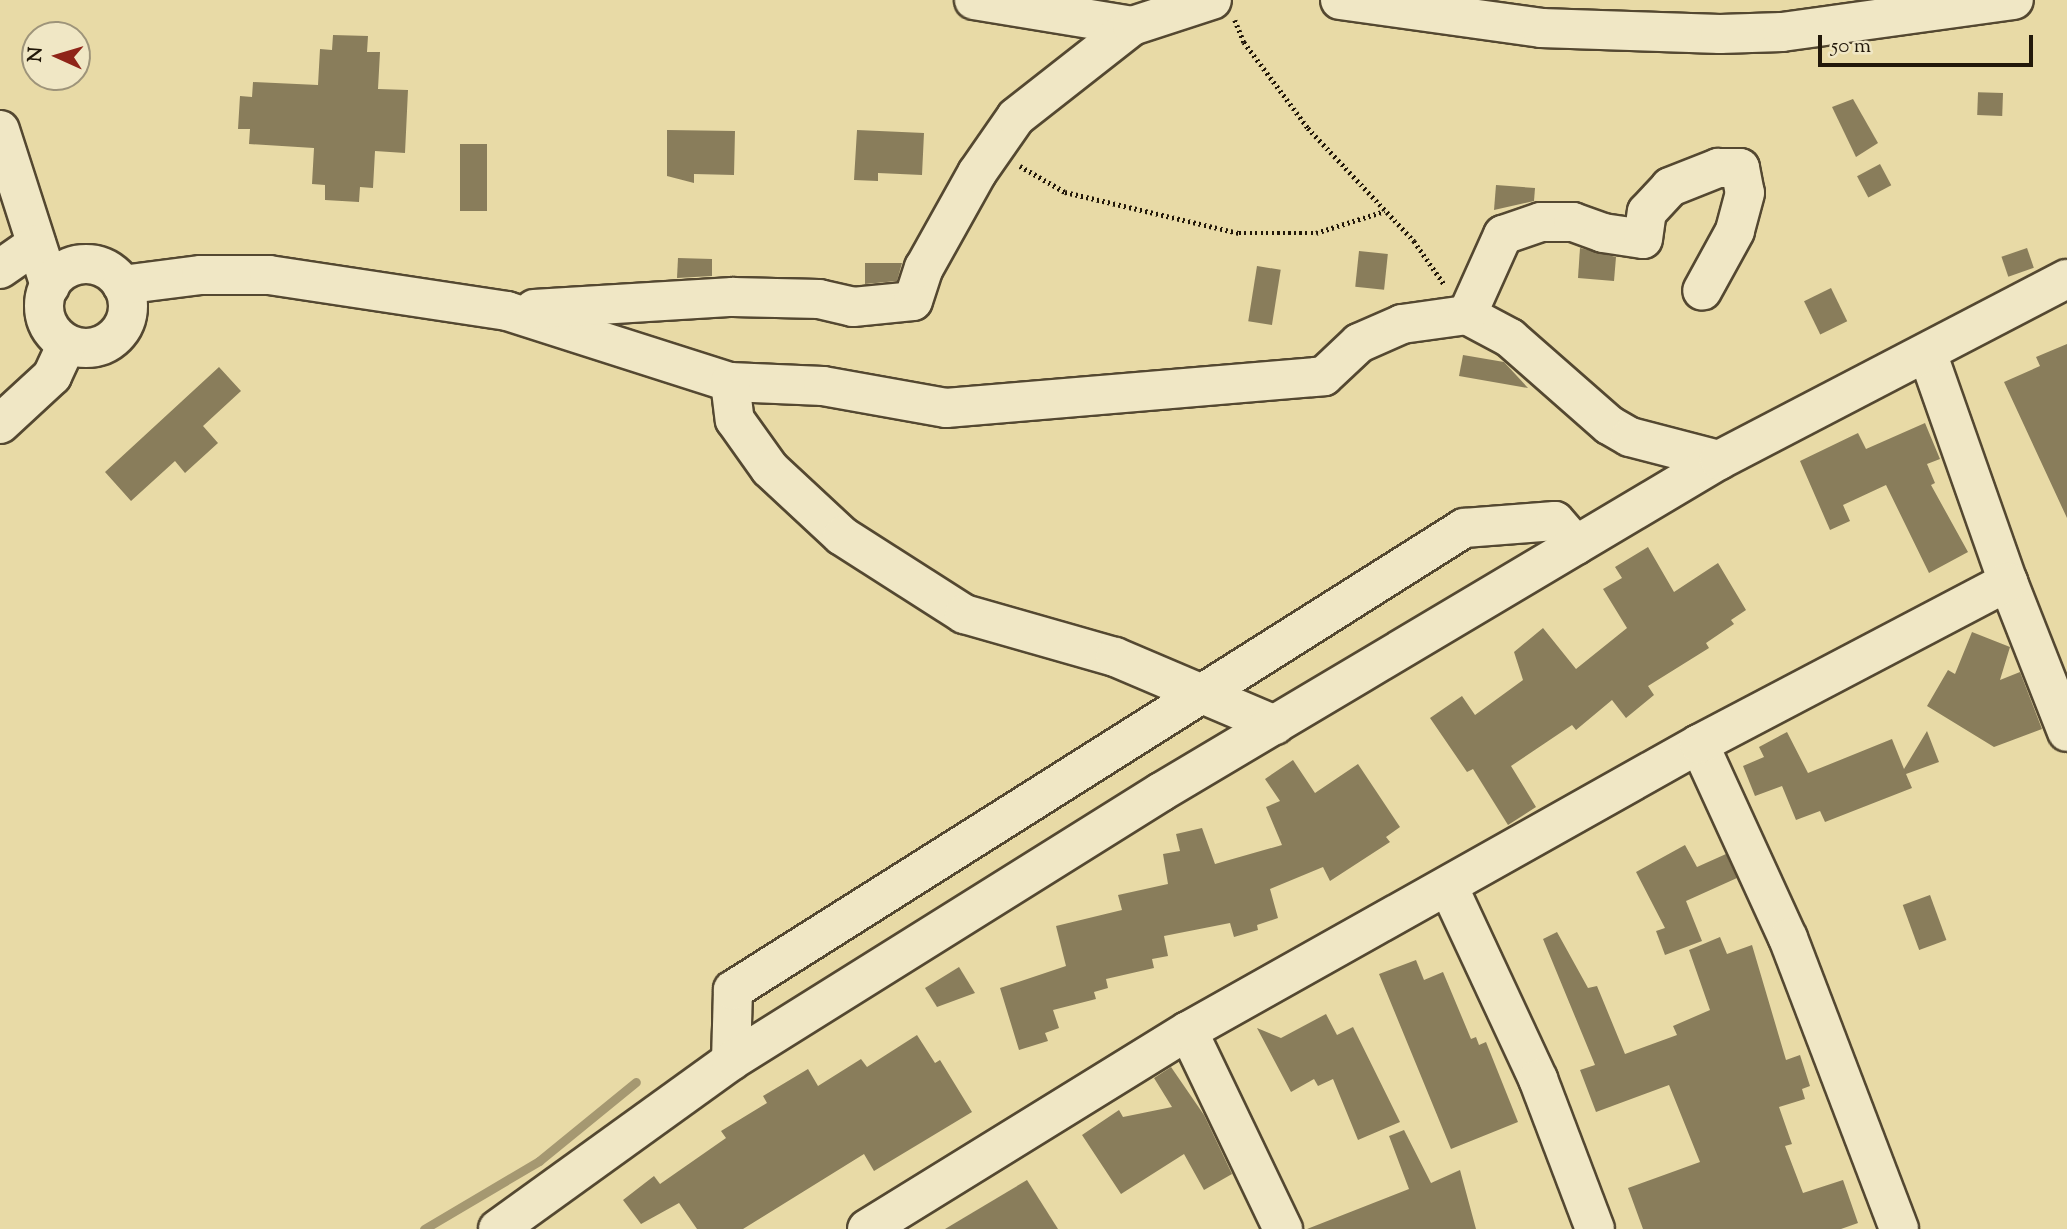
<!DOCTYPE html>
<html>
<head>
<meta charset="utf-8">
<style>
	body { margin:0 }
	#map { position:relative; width:2067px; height:1229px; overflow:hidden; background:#e8daa6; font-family:"Sorts Mill Goudy",serif }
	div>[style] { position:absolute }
	.stream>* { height:9px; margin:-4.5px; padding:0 4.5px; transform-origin:4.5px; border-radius:4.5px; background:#a59871 }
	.building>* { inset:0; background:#897d5b; transform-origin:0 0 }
	.path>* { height:4.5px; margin-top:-2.25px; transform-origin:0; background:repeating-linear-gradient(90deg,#22180a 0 2px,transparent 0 5.5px) }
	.roads { filter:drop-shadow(2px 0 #544831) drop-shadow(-2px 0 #544831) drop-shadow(0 2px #544831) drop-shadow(0 -2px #544831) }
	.minor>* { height:38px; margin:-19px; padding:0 19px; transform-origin:19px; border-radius:19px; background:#f0e7c5 }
	.minor>.ring { margin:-19px; padding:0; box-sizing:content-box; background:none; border:38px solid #f0e7c5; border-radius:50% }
	span { translate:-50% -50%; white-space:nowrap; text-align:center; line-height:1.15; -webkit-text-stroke:5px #f0e7c5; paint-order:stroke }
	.north { position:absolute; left:21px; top:21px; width:70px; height:70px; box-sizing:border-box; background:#f0e7c5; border:2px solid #9e947a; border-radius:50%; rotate:274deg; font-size:19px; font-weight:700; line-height:28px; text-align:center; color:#22180a }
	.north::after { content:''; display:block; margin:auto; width:24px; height:32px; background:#8f2418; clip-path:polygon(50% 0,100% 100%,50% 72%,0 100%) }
	.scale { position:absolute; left:1818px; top:35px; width:215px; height:32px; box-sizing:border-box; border:4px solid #22180a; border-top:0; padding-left:9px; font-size:21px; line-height:24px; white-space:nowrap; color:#22180a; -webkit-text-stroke:5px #f0e7c5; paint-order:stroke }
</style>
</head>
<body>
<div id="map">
	<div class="stream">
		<div style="left:424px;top:1229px;width:134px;rotate:-30.6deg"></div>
		<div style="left:539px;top:1161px;width:125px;rotate:-39.2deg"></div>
	</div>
	<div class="building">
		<div style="clip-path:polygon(333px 35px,368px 36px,367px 52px,380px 52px,378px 89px,408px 90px,405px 153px,375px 151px,373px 188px,360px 187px,359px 202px,325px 200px,325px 185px,312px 184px,314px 148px,249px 144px,250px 129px,238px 129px,240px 96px,252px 97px,253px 82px,318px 85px,320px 49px,332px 50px)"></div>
		<div style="left:2003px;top:93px;width:23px;height:25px;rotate:92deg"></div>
		<div style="clip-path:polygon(1853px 99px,1878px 143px,1856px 157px,1832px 107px)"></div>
		<div style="clip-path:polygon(667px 130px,735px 131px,734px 175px,694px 174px,694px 183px,667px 176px)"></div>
		<div style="clip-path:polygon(857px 130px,924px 133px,922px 175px,878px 173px,878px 181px,854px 180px)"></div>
		<div style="left:460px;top:144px;width:27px;height:67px"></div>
		<div style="left:1880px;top:164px;width:24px;height:26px;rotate:62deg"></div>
		<div style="clip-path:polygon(1496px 185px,1535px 188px,1534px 201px,1494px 210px)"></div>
		<div style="clip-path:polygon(1580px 248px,1616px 257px,1614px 281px,1578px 278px)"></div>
		<div style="left:2027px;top:248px;width:21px;height:27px;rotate:71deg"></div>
		<div style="left:1359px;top:251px;width:29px;height:36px;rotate:6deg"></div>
		<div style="clip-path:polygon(678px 258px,712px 259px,712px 276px,677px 278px)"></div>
		<div style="clip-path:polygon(865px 263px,902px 263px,897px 281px,865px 284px)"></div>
		<div style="left:1257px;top:266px;width:24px;height:56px;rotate:9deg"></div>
		<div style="left:1831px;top:288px;width:37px;height:30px;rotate:64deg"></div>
		<div style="clip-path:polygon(2067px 344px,2067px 518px,2004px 382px,2040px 366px,2036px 357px)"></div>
		<div style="clip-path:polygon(1463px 355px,1504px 362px,1528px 388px,1459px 376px)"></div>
		<div style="clip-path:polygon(219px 367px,241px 391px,203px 426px,218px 443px,185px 473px,175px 461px,131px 501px,105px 472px)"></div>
		<div style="clip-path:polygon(1925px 423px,1940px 459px,1927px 464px,1935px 483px,1931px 485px,1968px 552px,1929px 573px,1886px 485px,1843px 505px,1850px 521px,1830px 530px,1800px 461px,1858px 433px,1866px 449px)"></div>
		<div style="clip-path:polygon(1648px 547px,1674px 592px,1718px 563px,1746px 610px,1731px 620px,1734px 624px,1706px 643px,1709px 648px,1648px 686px,1654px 695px,1626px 718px,1612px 700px,1576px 730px,1572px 725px,1511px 766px,1536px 807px,1508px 825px,1473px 769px,1467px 772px,1430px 718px,1462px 696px,1475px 715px,1523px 680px,1514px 652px,1543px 628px,1576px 669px,1627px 628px,1603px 589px,1622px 578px,1615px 567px)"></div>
		<div style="clip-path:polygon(1972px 632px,2010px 647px,2000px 680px,2020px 672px,2042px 729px,1994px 747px,1927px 706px,1948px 670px,1955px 674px)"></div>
		<div style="clip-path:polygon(1927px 731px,1939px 762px,1906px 774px,1912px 788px,1825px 822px,1820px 811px,1796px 820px,1782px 786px,1755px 796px,1743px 766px,1764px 757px,1759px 747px,1787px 732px,1808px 773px,1892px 739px,1904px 769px)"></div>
		<div style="clip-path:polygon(1293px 760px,1315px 793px,1358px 764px,1400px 827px,1386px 837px,1390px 842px,1330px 881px,1323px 867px,1270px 889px,1278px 918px,1257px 925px,1258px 930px,1234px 937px,1230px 923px,1164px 936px,1168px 956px,1152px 959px,1154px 968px,1106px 979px,1108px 988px,1094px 992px,1096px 999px,1053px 1010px,1059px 1028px,1045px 1033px,1048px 1041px,1019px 1050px,1000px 988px,1066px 966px,1056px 926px,1122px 910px,1118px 895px,1168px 884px,1163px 854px,1180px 851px,1176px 834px,1202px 828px,1215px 864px,1282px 845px,1266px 807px,1280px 801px,1265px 779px)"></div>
		<div style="clip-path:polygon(1685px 845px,1697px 867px,1726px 854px,1737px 878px,1686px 901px,1702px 941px,1665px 955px,1656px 931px,1665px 928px,1636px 872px)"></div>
		<div style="left:1930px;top:895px;width:48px;height:29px;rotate:70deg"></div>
		<div style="clip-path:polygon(1557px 932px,1588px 988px,1597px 986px,1625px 1054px,1677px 1035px,1673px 1026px,1710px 1010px,1689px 950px,1720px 937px,1727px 954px,1752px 945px,1786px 1060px,1800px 1055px,1810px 1086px,1802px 1089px,1805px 1099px,1779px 1107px,1792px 1144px,1785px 1146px,1803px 1193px,1843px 1180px,1858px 1223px,1841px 1229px,1643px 1229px,1628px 1188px,1700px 1162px,1669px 1085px,1596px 1112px,1580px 1070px,1595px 1065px,1543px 939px)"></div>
		<div style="clip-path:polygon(1416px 960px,1424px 980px,1443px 972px,1471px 1039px,1476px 1037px,1479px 1045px,1486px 1042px,1518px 1122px,1451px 1149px,1379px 974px)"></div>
		<div style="clip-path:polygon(959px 967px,975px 993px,937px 1007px,925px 988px)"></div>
		<div style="clip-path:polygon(1326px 1014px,1337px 1035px,1353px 1027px,1400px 1122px,1358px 1140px,1333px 1079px,1318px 1086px,1314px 1079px,1291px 1092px,1257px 1028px,1281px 1038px)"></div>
		<div style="clip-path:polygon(917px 1035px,935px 1063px,940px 1060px,972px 1112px,874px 1171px,864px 1154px,743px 1229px,697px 1229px,679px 1203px,641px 1224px,623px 1200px,654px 1176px,660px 1184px,726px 1138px,721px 1131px,767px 1103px,763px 1096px,808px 1069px,818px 1086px,861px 1059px,867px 1067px)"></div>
		<div style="clip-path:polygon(1171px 1067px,1204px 1115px,1232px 1174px,1204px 1190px,1184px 1154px,1121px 1194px,1082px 1135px,1119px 1110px,1123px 1117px,1172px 1107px,1154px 1078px)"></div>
		<div style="clip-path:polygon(1404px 1130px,1431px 1183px,1460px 1170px,1476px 1229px,1307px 1229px,1409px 1189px,1389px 1136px)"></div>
		<div style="clip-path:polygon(1027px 1180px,1058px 1229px,945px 1229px)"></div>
	</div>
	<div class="path">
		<div style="left:1235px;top:20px;width:24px;rotate:68deg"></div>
		<div style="left:1244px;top:42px;width:107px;rotate:53.3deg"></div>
		<div style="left:1308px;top:128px;width:155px;rotate:46.8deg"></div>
		<div style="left:1414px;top:241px;width:52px;rotate:55.1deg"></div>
		<div style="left:1020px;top:166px;width:52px;rotate:30deg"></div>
		<div style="left:1065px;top:192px;width:179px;rotate:13.3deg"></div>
		<div style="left:1239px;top:233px;width:77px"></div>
		<div style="left:1316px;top:233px;width:72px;rotate:-17.7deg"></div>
	</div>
	<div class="roads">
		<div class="minor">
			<div style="left:974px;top:0;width:160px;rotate:9.3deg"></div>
			<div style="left:1340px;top:0;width:203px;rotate:7.9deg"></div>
			<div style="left:1541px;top:28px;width:179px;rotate:1.9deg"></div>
			<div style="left:1720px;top:34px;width:62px;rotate:-1.8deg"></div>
			<div style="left:1782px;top:32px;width:234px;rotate:-7.9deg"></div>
			<div style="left:0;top:130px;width:164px;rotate:72.2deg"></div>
			<div class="ring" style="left:44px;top:264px;width:46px;height:46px"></div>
			<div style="left:0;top:269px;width:44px;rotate:-34.8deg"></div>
			<div style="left:122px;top:285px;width:80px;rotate:-7.2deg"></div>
			<div style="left:201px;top:275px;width:68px"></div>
			<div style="left:269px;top:275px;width:241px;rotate:8.6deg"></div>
			<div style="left:507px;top:311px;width:234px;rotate:17.7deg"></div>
			<div style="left:730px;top:382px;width:93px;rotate:2.5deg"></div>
			<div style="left:823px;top:386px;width:125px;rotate:10.1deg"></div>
			<div style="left:946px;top:408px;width:379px;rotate:-4.8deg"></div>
			<div style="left:1324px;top:376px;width:48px;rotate:-43.3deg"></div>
			<div style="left:1359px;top:343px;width:47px;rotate:-23.8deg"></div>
			<div style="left:1402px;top:324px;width:66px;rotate:-7.9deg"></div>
			<div style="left:1467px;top:315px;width:49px;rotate:28.1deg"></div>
			<div style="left:1510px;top:338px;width:132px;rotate:41.3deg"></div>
			<div style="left:1609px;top:425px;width:24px;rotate:30deg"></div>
			<div style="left:1630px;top:437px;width:92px;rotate:14.5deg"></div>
			<div style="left:534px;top:309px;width:199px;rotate:-3.5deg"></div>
			<div style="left:733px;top:297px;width:86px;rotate:1.3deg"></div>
			<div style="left:819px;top:299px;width:35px;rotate:13deg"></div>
			<div style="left:853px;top:307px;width:60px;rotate:-5.7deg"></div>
			<div style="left:913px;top:301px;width:35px;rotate:-72deg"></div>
			<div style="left:924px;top:268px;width:109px;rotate:-60.8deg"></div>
			<div style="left:977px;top:173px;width:68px;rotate:-55.1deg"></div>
			<div style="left:1016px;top:117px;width:147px;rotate:-38.1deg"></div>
			<div style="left:1132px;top:26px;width:84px;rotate:-18deg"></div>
			<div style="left:1467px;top:315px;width:88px;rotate:-65.8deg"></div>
			<div style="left:1503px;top:235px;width:40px;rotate:-18.9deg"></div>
			<div style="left:1541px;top:222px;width:32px"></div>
			<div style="left:1573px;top:222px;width:32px;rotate:20deg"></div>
			<div style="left:1603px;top:233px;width:40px;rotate:8.5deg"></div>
			<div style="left:1643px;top:239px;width:27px;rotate:-82deg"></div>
			<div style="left:1647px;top:212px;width:34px;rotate:-47deg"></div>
			<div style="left:1670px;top:187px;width:52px;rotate:-21.6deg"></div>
			<div style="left:1718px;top:168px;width:22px"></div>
			<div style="left:1740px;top:168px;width:25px;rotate:79deg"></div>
			<div style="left:1745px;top:193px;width:39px;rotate:105deg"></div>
			<div style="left:1735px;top:231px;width:68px;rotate:118.8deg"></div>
			<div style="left:1928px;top:355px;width:241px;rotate:70.6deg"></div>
			<div style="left:2008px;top:582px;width:161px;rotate:68.5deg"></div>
			<div style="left:730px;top:382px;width:38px;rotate:83deg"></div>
			<div style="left:735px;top:420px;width:60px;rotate:54.5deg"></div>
			<div style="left:770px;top:469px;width:98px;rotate:42.9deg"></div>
			<div style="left:842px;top:536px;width:145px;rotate:32.6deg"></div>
			<div style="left:964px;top:614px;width:157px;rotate:15.9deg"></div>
			<div style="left:1115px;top:657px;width:174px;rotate:23deg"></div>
			<div style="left:0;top:424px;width:71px;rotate:-42.7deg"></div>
			<div style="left:52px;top:376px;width:35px;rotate:-65deg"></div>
			<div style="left:1699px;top:744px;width:213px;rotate:65.4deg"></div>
			<div style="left:1788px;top:938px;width:311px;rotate:69.1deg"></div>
			<div style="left:1449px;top:888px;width:211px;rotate:65deg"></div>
			<div style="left:1538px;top:1079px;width:160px;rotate:69.2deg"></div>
			<div style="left:1188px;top:1031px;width:220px;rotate:64.4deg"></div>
			<div style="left:731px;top:1061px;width:71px;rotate:-88.4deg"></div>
			<div style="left:733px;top:990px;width:865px;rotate:-32.29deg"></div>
			<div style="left:1464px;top:528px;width:91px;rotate:-4.4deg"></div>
			<div style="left:1555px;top:521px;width:32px;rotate:49deg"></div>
			<div style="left:498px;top:1229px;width:287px;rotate:-35.8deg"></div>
			<div style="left:731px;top:1061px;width:507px;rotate:-32.03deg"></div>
			<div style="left:1161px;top:792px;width:649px;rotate:-30.75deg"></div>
			<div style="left:1719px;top:460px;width:392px;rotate:-27.5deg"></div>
			<div style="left:867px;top:1229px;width:377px;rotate:-31.7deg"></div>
			<div style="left:1188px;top:1031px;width:586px;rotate:-29.32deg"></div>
			<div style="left:1699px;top:744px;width:349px;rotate:-27.7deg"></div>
		</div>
	</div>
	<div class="north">N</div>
	<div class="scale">50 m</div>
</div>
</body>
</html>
